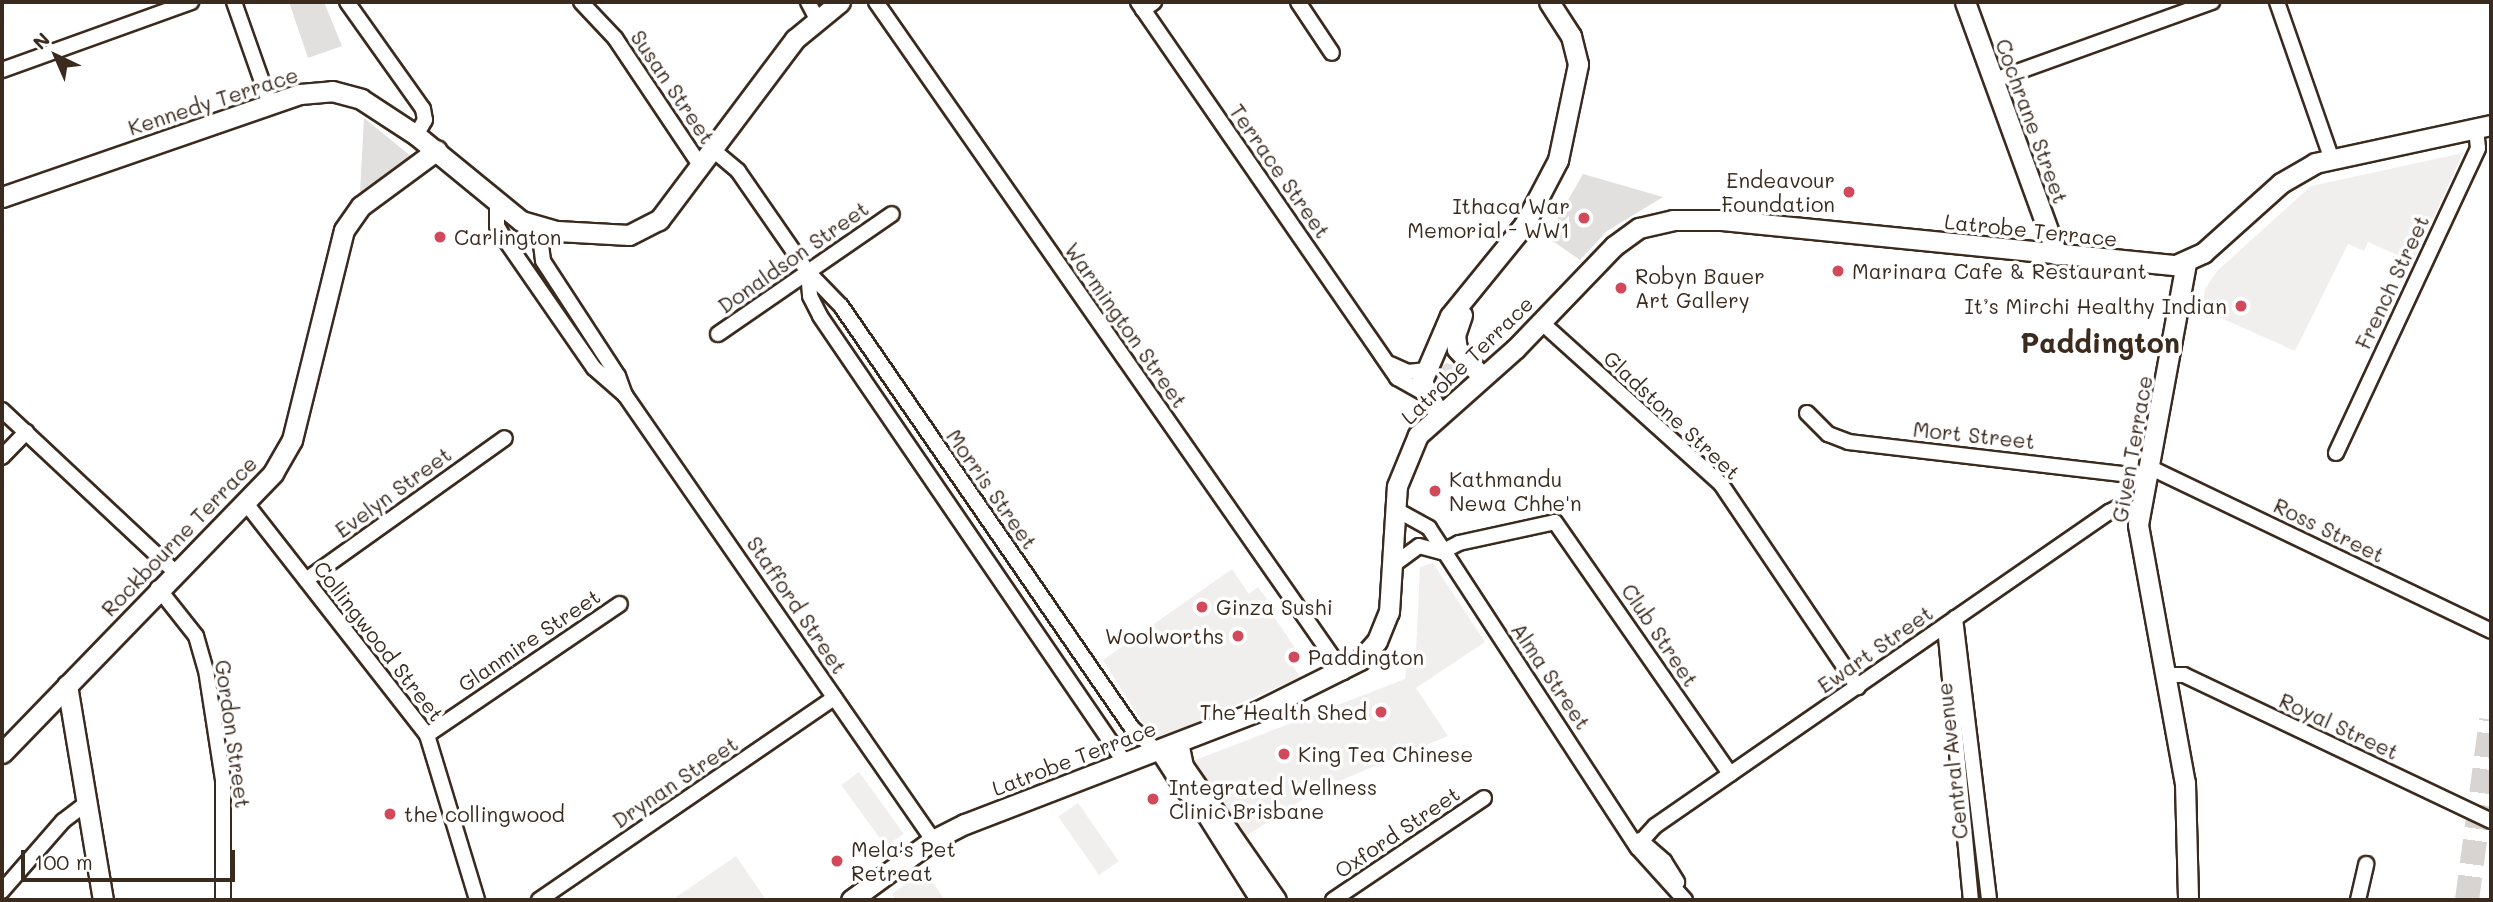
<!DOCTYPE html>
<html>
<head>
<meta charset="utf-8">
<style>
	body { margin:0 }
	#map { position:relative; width:2493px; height:902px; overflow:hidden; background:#fff; font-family:Mali,sans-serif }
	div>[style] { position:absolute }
	.built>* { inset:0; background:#f1efee; transform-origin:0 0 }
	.green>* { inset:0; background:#e2e0de }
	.highway-tunnel>* { height:24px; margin-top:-12px; transform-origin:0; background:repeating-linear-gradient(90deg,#d8d4d2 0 24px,transparent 0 36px) }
	.roads { filter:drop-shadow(2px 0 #3b2a1e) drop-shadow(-2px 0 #3b2a1e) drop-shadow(0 2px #3b2a1e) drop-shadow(0 -2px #3b2a1e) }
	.street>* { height:14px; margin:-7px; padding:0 7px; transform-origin:7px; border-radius:7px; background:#fff }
	.secondary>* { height:19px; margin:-9.5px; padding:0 9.5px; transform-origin:9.5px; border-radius:9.5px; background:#fff }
	.dots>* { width:19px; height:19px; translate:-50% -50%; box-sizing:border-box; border:4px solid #fff; border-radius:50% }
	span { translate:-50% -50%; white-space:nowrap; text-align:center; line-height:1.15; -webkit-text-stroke:7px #fff; paint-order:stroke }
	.street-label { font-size:21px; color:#3b2a1e }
	.poi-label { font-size:21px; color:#3b2a1e }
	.right { translate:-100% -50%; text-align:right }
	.left { translate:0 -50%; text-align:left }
	.district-label { font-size:28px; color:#3b2a1e; font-weight:700 }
	.frame { position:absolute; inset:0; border:4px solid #3b2a1e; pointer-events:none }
	.north { position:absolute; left:21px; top:21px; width:70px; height:70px; -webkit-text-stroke:5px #fff; paint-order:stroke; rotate:316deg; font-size:19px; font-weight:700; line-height:28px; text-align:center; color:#3b2a1e }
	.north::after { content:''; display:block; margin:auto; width:24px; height:32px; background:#3b2a1e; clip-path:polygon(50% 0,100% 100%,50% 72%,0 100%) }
	.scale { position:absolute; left:21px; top:850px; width:214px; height:32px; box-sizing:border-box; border:4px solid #3b2a1e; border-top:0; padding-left:9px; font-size:21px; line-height:24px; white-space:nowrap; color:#3b2a1e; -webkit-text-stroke:5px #fff; paint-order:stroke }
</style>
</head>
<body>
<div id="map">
	<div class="built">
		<div style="clip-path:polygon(2463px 153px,2413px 262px,2368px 242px,2364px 251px,2348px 244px,2295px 351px,2201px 309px,2205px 289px,2217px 271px,2311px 186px)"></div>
		<div style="clip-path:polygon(1433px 563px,1485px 642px,1416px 688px,1448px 736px,1317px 790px,1246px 836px,1193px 761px,1405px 679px,1408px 656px,1416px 651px,1420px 567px)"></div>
		<div style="clip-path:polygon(1232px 569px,1249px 594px,1258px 587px,1267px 599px,1264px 602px,1300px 655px,1290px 661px,1300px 677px,1154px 741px,1103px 660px)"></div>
		<div style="left:859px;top:772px;width:76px;height:22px;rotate:54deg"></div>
		<div style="left:1078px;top:803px;width:71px;height:24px;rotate:55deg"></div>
		<div style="clip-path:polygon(736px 856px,766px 900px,672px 900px)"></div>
		<div style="clip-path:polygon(924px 870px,945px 900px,896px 900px,892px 894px)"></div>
	</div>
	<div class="green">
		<div style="clip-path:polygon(289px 2px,324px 2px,342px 46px,308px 58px)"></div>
		<div style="clip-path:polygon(364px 118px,412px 157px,360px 193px)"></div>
		<div style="clip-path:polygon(1583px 174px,1663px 197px,1607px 231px,1580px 260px,1547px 237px)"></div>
		<div style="clip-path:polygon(1447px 363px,1458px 367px,1461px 374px,1437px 394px,1430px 379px,1437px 368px)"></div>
	</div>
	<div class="highway-tunnel">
		<div style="left:2467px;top:900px;width:182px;rotate:-82.4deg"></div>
	</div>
	<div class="roads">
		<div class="street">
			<div style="left:234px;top:2px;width:108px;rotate:70.6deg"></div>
			<div style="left:347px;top:2px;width:131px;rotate:54.6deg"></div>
			<div style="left:423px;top:109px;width:11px;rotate:80deg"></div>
			<div style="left:425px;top:120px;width:17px;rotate:121deg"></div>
			<div style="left:581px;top:2px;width:50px;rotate:46.6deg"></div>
			<div style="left:615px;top:38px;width:153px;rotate:56.2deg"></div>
			<div style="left:808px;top:2px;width:19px;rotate:62deg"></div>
			<div style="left:876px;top:2px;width:817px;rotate:55.12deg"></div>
			<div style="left:1138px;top:2px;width:457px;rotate:55.4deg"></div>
			<div style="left:1397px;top:378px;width:31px;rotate:29deg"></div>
			<div style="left:1298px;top:2px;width:61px;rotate:56.3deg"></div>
			<div style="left:2277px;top:2px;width:164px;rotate:70.8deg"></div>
			<div style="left:1143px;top:10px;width:14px;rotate:-36deg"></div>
			<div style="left:2px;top:70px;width:201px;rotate:-19.8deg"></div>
			<div style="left:1992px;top:81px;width:234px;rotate:-19.8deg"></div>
			<div style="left:712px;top:149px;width:34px;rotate:40deg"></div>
			<div style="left:738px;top:171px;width:123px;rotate:55.3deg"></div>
			<div style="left:808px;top:272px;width:47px;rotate:45.9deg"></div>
			<div style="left:841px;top:306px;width:513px;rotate:55.41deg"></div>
			<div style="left:1132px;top:728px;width:34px;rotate:43deg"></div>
			<div style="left:497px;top:204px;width:22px;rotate:90deg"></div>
			<div style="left:497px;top:226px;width:14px;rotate:60deg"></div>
			<div style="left:504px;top:238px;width:158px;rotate:55.3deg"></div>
			<div style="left:594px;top:368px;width:41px;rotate:41.1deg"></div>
			<div style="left:539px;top:228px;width:33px;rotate:83deg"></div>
			<div style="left:543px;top:261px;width:137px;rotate:56.9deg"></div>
			<div style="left:618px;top:376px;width:20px;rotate:70deg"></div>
			<div style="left:625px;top:395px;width:541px;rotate:55.31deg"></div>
			<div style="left:808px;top:272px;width:24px;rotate:85deg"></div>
			<div style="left:810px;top:296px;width:22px;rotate:63deg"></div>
			<div style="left:820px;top:316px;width:541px;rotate:55.69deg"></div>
			<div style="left:1541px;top:322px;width:242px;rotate:42deg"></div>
			<div style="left:1721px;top:484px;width:245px;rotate:56deg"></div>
			<div style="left:718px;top:334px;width:211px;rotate:-34.6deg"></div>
			<div style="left:1390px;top:364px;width:20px;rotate:24deg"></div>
			<div style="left:1408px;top:372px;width:19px;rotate:-6deg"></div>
			<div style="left:2px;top:410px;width:236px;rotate:43.1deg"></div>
			<div style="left:1807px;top:413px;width:30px;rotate:45deg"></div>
			<div style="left:1828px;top:434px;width:22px;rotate:21deg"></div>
			<div style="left:1849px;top:442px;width:300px;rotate:6.7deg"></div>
			<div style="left:2336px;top:453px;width:336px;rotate:-65deg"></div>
			<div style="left:2478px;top:148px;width:20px;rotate:-96deg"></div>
			<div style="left:2px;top:457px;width:35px;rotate:-46deg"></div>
			<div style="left:2149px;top:467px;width:379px;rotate:25.6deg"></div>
			<div style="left:245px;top:502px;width:296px;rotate:52deg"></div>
			<div style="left:427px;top:735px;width:172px;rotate:73.1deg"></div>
			<div style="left:1395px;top:509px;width:39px;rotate:29deg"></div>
			<div style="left:1429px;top:528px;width:382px;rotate:56.9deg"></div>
			<div style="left:1638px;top:848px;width:70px;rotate:47.9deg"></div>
			<div style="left:1442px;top:552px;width:19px;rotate:-28deg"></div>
			<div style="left:1459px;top:543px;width:98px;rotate:-12.3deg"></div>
			<div style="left:1555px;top:522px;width:307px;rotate:55.2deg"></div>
			<div style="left:1393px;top:565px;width:32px;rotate:-36deg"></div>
			<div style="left:1419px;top:546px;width:24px;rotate:15deg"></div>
			<div style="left:306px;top:580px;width:244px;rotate:-35.5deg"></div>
			<div style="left:158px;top:588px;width:61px;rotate:51.6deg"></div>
			<div style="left:196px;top:636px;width:35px;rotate:74deg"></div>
			<div style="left:206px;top:670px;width:111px;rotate:81.2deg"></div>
			<div style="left:223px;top:780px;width:120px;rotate:90deg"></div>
			<div style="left:1955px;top:618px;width:284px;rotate:83.1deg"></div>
			<div style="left:1945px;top:626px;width:275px;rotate:84.6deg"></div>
			<div style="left:2168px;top:675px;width:16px"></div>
			<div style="left:2184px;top:675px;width:340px;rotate:25.4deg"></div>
			<div style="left:427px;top:735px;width:233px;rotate:-34.2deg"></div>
			<div style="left:1205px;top:816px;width:99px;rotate:57.8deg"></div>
			<div style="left:1640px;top:840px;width:32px;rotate:41deg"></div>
			<div style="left:1664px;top:861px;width:25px;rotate:58deg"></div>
			<div style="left:1637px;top:846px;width:27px;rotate:-48deg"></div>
			<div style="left:1655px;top:826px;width:552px;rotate:-34.67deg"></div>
			<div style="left:2109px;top:512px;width:9px;rotate:-27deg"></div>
			<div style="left:2117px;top:508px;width:23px;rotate:2deg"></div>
			<div style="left:2px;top:891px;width:93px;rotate:-48.9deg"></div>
			<div style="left:63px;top:821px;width:30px;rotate:-37deg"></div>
			<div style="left:539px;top:900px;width:358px;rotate:-34.4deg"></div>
			<div style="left:1333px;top:900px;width:182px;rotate:-34deg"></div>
			<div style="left:2358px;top:900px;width:37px;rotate:-77deg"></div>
		</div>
		<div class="secondary">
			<div style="left:1965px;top:2px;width:269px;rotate:70deg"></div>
			<div style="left:2px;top:197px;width:315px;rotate:-19.1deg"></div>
			<div style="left:300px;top:94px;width:32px;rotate:-5deg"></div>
			<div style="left:332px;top:91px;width:30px;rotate:15deg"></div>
			<div style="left:361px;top:99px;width:66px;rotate:33.2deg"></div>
			<div style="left:416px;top:135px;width:136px;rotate:39.3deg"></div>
			<div style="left:521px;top:221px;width:37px;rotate:16deg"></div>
			<div style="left:557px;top:231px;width:72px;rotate:3.2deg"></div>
			<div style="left:629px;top:235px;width:34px;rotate:-27deg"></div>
			<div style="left:659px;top:220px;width:226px;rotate:-53.1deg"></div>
			<div style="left:795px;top:39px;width:58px;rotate:-39.4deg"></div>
			<div style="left:2186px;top:263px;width:266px;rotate:100.4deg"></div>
			<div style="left:2138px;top:525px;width:262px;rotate:79.7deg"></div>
			<div style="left:2185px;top:783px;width:117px;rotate:88.5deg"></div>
			<div style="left:1462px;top:315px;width:21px;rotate:109deg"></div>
			<div style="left:1455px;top:335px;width:14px;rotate:82deg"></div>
			<div style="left:1457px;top:349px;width:38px;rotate:48deg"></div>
			<div style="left:1438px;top:413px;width:36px;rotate:-117deg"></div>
			<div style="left:1422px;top:381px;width:71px;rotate:-66.7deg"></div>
			<div style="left:1450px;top:316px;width:117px;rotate:-50.9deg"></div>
			<div style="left:1524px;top:225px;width:73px;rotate:-62.4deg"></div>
			<div style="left:1558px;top:160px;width:98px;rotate:-78.2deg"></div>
			<div style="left:1578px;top:64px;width:29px;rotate:-104deg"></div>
			<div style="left:1571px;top:36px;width:40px;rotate:-122.9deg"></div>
			<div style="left:67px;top:685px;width:218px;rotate:80.5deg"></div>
			<div style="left:1160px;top:750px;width:46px;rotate:57.3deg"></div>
			<div style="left:1185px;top:789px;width:60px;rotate:44.3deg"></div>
			<div style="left:1228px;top:831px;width:79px;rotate:-124.7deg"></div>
			<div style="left:1183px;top:766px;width:24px;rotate:-102deg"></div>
			<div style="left:2px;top:753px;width:390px;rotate:-45.9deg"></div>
			<div style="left:273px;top:473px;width:38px;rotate:-60deg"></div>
			<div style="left:292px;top:440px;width:216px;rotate:-76.1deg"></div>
			<div style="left:344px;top:230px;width:29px;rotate:-55deg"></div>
			<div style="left:361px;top:206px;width:94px;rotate:-36.4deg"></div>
			<div style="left:1228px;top:831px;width:84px;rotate:55.2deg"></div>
			<div style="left:851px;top:900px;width:102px;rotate:-36.2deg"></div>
			<div style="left:933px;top:840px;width:36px;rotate:-27deg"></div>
			<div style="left:965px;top:824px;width:314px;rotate:-21.1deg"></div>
			<div style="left:1258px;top:711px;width:114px;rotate:-26.6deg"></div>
			<div style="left:1360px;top:660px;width:25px;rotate:-48deg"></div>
			<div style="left:1377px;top:641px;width:31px;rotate:-68deg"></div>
			<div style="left:1389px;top:612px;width:126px;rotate:-86.4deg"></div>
			<div style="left:1397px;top:486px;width:55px;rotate:-67.6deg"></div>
			<div style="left:1418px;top:435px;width:130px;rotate:-41.6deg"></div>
			<div style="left:1515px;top:349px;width:143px;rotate:-46.1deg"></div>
			<div style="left:1614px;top:246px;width:31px;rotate:-36deg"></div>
			<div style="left:1639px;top:228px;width:35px;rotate:-13deg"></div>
			<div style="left:1673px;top:220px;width:49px"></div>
			<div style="left:1722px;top:220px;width:456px;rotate:5.7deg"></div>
			<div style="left:2176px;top:265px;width:30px;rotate:-24deg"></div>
			<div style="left:2203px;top:253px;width:105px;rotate:-41.9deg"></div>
			<div style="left:2281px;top:183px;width:39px;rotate:-30deg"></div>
			<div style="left:2315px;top:163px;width:180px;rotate:-12.2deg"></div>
		</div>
	</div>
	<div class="dots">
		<div style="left:1849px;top:192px;background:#d1495b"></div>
		<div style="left:1584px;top:218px;background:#d1495b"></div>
		<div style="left:440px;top:237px;background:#d1495b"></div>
		<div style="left:1838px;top:271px;background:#d1495b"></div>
		<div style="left:1621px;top:288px;background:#d1495b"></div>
		<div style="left:2241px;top:306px;background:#d1495b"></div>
		<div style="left:1435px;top:491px;background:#d1495b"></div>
		<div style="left:1202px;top:607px;background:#d1495b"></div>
		<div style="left:1238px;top:636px;background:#d1495b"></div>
		<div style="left:1294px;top:657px;background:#d1495b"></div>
		<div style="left:1381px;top:712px;background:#d1495b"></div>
		<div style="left:1284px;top:754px;background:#d1495b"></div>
		<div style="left:1153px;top:799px;background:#d1495b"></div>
		<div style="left:390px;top:814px;background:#d1495b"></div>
		<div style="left:837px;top:861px;background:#d1495b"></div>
	</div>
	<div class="street-label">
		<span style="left:673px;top:87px;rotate:56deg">Susan Street</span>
		<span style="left:213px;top:101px;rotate:-18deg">Kennedy Terrace</span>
		<span style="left:2032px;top:121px;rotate:70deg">Cochrane Street</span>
		<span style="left:1280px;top:171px;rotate:55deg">Terrace Street</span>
		<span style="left:2031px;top:230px;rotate:6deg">Latrobe Terrace</span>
		<span style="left:793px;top:257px;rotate:-35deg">Donaldson Street</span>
		<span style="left:2392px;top:282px;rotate:-65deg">French Street</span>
		<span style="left:1126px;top:325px;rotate:55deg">Warmington Street</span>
		<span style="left:1467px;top:360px;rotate:-44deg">Latrobe Terrace</span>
		<span style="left:1672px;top:415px;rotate:43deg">Gladstone Street</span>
		<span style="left:1974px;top:435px;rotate:6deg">Mort Street</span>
		<span style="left:2132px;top:449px;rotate:-80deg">Given Terrace</span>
		<span style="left:992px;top:489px;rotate:55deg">Morris Street</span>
		<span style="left:393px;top:492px;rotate:-36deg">Evelyn Street</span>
		<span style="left:2329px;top:530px;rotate:26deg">Ross Street</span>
		<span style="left:179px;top:536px;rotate:-46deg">Rockbourne Terrace</span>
		<span style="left:797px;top:605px;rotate:56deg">Stafford Street</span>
		<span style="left:1660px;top:635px;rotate:56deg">Club Street</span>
		<span style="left:529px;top:640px;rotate:-34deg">Glanmire Street</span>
		<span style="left:379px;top:641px;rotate:52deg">Collingwood Street</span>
		<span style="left:1875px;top:649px;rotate:-35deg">Ewart Street</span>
		<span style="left:1551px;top:676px;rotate:56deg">Alma Street</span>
		<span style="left:2339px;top:726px;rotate:25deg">Royal Street</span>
		<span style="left:233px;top:734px;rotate:82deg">Gordon Street</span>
		<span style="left:1074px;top:758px;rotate:-21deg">Latrobe Terrace</span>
		<span style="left:1952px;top:761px;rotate:-96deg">Central Avenue</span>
		<span style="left:675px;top:782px;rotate:-34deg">Drynan Street</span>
		<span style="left:1397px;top:832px;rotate:-34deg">Oxford Street</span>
	</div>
	<div class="poi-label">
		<span class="right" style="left:1835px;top:192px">Endeavour<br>Foundation</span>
		<span class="right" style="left:1570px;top:218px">Ithaca War<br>Memorial - WW1</span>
		<span class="left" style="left:454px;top:237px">Carlington</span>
		<span class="left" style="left:1852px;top:271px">Marinara Cafe &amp; Restaurant</span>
		<span class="left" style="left:1635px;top:288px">Robyn Bauer<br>Art Gallery</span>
		<span class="right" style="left:2227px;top:306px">It’s Mirchi Healthy Indian</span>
		<span class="left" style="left:1449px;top:491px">Kathmandu<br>Newa Chhe'n</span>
		<span class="left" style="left:1216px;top:607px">Ginza Sushi</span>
		<span class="right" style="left:1224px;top:636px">Woolworths</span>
		<span class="left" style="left:1308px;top:657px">Paddington</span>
		<span class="right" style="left:1367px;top:712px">The Health Shed</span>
		<span class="left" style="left:1298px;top:754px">King Tea Chinese</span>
		<span class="left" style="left:1169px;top:799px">Integrated Wellness<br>Clinic Brisbane</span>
		<span class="left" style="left:404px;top:814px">the collingwood</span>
		<span class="left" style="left:851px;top:861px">Mela's Pet<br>Retreat</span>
	</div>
	<div class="district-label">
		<span style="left:2100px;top:342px">Paddington</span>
	</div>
	<div class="frame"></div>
	<div class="north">N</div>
	<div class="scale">100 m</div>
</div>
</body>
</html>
